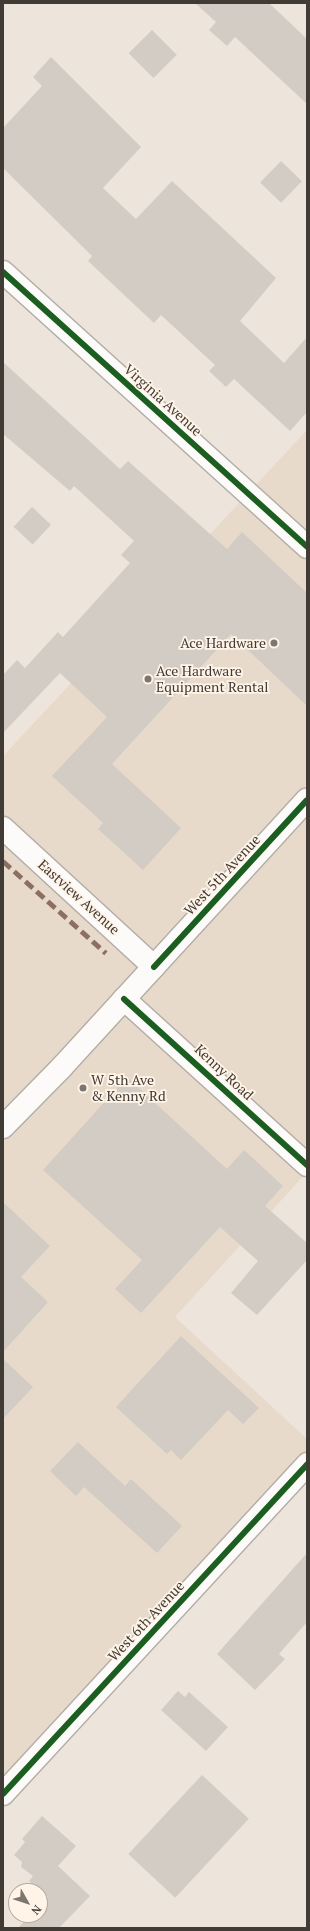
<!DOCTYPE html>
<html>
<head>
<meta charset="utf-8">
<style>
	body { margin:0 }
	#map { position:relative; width:310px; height:1931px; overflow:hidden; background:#ede5dc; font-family:"PT Serif",serif }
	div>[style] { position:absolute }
	.built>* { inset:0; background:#e8dacb }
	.building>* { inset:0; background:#d2ccc5; transform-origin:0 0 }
	.roads { filter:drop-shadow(1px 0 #b3ada6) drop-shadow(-1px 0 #b3ada6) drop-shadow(0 1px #b3ada6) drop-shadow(0 -1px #b3ada6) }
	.street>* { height:22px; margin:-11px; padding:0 11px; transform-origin:11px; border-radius:11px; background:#fcfbfa }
	.secondary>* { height:22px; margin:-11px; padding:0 11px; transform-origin:11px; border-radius:11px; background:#fcfbfa }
	.quiet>* { height:5px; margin-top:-2.5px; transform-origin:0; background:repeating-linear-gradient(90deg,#8d6e63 0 10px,transparent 0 15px) }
	.cycleway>* { height:6px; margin:-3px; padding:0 3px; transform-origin:3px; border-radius:3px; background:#1b5e20 }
	.dots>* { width:11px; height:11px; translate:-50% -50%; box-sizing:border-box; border:2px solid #fff4e7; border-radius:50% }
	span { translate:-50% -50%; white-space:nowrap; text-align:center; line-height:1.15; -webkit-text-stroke:3.5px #fff4e7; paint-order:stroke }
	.street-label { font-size:14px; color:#403b35 }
	.poi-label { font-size:14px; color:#403b35 }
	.right { translate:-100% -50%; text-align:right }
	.left { translate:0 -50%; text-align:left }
	.frame { position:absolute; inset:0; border:4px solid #403b35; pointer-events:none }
	.north { position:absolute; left:8px; top:1883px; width:40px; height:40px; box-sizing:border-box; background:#fff4e7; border:1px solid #b3aaa0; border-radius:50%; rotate:129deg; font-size:11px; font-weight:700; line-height:16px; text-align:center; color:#403b35 }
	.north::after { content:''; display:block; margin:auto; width:14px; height:18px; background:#7d766f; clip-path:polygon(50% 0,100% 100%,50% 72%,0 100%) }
</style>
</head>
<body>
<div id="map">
	<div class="built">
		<div style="clip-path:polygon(307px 430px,307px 1172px,175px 1317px,307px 1439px,307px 1472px,3px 1800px,3px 756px)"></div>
	</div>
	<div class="building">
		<div style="clip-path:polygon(195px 3px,269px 3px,307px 39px,307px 104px,235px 37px,227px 46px,209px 30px,216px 22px)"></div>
		<div style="left:152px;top:30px;width:35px;height:33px;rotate:45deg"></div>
		<div style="clip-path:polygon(51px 57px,141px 147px,103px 188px,136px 219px,172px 181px,276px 278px,240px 321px,284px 363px,307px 337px,307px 412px,290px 431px,234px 379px,226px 387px,209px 371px,215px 365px,161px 315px,154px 323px,88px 261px,92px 256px,3px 168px,3px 128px,42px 86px,33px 77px)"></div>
		<div style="left:281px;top:161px;width:29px;height:30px;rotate:44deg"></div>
		<div style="clip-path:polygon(3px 362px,120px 469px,128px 461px,227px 549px,242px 532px,307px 593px,307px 706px,231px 634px,112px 764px,181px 828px,143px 870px,98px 829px,103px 823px,52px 776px,107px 717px,60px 673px,3px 733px,3px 675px,17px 660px,25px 668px,58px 632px,63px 637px,130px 563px,121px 555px,134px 541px,74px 486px,70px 491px,3px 434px)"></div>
		<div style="left:32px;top:507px;width:26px;height:27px;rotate:43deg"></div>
		<div style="clip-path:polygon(127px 1077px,227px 1169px,244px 1150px,283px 1186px,265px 1206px,307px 1243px,307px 1260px,257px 1315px,231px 1293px,258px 1261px,220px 1227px,141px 1313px,115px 1289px,142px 1260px,43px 1170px)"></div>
		<div style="clip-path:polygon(3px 1202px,50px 1246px,21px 1277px,48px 1302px,3px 1352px)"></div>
		<div style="clip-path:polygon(181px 1336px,259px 1408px,243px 1424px,228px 1410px,181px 1460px,171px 1450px,167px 1454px,116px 1407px)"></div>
		<div style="clip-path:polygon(3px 1359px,33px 1387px,3px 1419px)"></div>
		<div style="clip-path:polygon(78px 1442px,125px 1486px,131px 1479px,182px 1526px,157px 1553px,84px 1487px,76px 1496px,50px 1471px)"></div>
		<div style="clip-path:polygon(307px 1553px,307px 1622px,279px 1654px,285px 1659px,255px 1690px,217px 1654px)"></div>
		<div style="clip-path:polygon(178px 1691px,185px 1697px,189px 1692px,228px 1727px,206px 1751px,161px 1710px)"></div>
		<div style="left:202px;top:1775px;width:64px;height:108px;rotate:43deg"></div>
		<div style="clip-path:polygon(42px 1816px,76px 1846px,58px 1866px,90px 1896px,59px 1928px,18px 1928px,30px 1915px,40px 1915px,40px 1905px,48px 1897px,29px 1881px,33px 1876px,21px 1867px,22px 1862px,14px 1855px,25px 1842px,22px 1839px)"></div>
	</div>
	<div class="roads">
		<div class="street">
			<div style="left:3px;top:272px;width:410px;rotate:42.1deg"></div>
			<div style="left:3px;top:1794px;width:449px;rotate:-47.3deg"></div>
		</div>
		<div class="secondary">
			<div style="left:3px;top:828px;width:205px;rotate:42.6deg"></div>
			<div style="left:124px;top:999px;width:247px;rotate:42.2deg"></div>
			<div style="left:3px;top:1127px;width:83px;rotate:-45.5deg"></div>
			<div style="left:61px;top:1068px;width:364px;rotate:-47.5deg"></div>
		</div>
	</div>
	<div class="quiet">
		<div style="left:3px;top:861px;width:138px;rotate:41.8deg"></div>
	</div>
	<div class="cycleway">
		<div style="left:3px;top:272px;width:410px;rotate:42.1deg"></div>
		<div style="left:154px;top:967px;width:226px;rotate:-47.5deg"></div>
		<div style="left:124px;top:999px;width:247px;rotate:42.2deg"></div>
		<div style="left:3px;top:1794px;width:449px;rotate:-47.3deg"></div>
	</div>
	<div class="dots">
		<div style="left:274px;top:643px;background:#7d766f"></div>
		<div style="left:148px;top:679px;background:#7d766f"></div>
		<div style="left:83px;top:1088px;background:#7d766f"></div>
	</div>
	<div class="street-label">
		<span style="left:163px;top:400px;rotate:42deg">Virginia Avenue</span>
		<span style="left:222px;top:875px;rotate:-47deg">West 5th Avenue</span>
		<span style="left:79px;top:897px;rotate:42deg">Eastview Avenue</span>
		<span style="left:224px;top:1072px;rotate:43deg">Kenny Road</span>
		<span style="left:146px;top:1621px;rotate:-47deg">West 6th Avenue</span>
	</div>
	<div class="poi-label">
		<span class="right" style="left:266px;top:643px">Ace Hardware</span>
		<span class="left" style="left:156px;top:679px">Ace Hardware<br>Equipment Rental</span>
		<span class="left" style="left:91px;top:1088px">W 5th Ave<br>&amp; Kenny Rd</span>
	</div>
	<div class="frame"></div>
	<div class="north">N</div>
</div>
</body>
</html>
